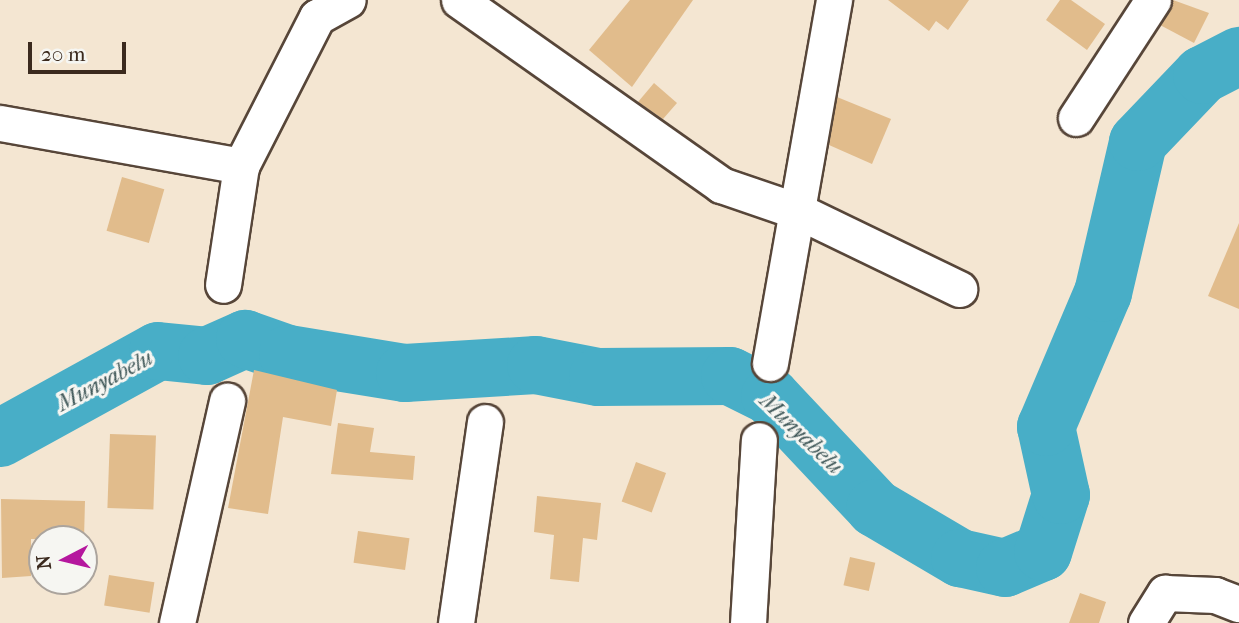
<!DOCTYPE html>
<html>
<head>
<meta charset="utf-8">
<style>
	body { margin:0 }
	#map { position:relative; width:1239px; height:623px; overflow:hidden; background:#f4e6d2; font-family:"IM FELL French Canon",serif }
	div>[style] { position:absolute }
	.river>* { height:58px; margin:-29px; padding:0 29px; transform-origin:29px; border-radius:29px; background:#48aec7 }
	.building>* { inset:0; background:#e1bc8c; transform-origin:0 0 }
	.roads { filter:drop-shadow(2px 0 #574639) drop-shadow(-2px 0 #574639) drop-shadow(0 2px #574639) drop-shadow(0 -2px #574639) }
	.minor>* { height:35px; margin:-17.5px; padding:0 17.5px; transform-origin:17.5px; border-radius:17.5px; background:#fff }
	span { translate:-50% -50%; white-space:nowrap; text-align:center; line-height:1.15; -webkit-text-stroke:6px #f6f6f2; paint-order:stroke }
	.water-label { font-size:23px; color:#405859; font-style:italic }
	.north { position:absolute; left:28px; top:525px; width:70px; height:70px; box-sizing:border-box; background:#f6f6f2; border:2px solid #aba49d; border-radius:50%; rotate:263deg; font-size:19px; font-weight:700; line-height:28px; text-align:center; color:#3b2a1e }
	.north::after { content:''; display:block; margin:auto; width:24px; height:32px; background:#b5179e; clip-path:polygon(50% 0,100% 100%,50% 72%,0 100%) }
	.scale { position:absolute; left:28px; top:42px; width:98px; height:32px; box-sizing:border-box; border:4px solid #3b2a1e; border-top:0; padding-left:9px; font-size:21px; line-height:24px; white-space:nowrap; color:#3b2a1e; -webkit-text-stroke:5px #f6f6f2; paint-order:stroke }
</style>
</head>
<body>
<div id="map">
	<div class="river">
		<div style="left:0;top:438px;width:180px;rotate:-28.8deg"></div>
		<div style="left:158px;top:351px;width:49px;rotate:5.8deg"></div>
		<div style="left:207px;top:356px;width:42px;rotate:-24.1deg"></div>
		<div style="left:245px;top:339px;width:46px;rotate:19.2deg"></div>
		<div style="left:288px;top:354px;width:119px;rotate:9.2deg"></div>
		<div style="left:405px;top:373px;width:131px;rotate:-3.5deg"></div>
		<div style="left:536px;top:365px;width:63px;rotate:11deg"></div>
		<div style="left:598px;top:377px;width:132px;rotate:-0.4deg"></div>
		<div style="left:730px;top:376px;width:45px;rotate:26.6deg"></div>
		<div style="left:770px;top:396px;width:154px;rotate:46.8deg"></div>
		<div style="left:875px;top:508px;width:99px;rotate:30.5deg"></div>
		<div style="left:960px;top:558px;width:46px;rotate:12.5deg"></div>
		<div style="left:1005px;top:568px;width:41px;rotate:-22.8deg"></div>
		<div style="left:1043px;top:552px;width:60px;rotate:-72.5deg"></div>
		<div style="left:1061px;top:495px;width:70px;rotate:-102.4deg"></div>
		<div style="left:1046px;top:427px;width:146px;rotate:-67deg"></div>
		<div style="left:1103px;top:293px;width:155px;rotate:-76.9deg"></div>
		<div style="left:1138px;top:142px;width:93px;rotate:-46.3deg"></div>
		<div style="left:1202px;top:75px;width:42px;rotate:-27.2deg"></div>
	</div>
	<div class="building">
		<div style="clip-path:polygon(630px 0,693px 0,632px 87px,589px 50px)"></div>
		<div style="clip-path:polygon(888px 0,969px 0,948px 30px,936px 21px,929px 31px)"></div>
		<div style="clip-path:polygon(1060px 0,1071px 0,1105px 24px,1087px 50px,1046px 20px)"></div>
		<div style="clip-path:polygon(1173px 0,1209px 13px,1194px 43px,1160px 25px)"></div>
		<div style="clip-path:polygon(654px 83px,677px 103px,663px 119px,638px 102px)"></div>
		<div style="clip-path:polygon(837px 97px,891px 119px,872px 164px,829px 145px)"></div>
		<div style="left:122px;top:177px;width:44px;height:56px;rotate:16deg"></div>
		<div style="clip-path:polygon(1239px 223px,1239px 309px,1208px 296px)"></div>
		<div style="clip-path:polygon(254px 370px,337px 390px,331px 426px,283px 417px,268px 514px,228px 508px)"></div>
		<div style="clip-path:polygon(338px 423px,374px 428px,370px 452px,415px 456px,413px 480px,331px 474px)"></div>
		<div style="left:110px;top:434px;width:46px;height:74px;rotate:2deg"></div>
		<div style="left:636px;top:462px;width:32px;height:42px;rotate:20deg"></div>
		<div style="clip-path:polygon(537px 496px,601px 503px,597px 540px,583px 538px,579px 582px,550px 579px,554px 535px,534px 532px)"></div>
		<div style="clip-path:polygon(1px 499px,85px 501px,84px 539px,31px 539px,31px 576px,2px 578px)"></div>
		<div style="left:358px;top:531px;width:52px;height:32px;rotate:8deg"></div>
		<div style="left:850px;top:557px;width:26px;height:29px;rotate:13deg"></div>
		<div style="left:109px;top:575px;width:46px;height:31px;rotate:9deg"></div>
		<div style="clip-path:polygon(1080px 593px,1106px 602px,1099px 623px,1069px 623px)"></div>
	</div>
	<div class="roads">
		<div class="minor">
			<div style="left:459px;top:0;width:321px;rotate:35.2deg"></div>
			<div style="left:721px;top:185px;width:83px;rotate:18.9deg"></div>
			<div style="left:800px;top:212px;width:177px;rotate:25.8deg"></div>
			<div style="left:1076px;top:118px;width:141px;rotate:-56.9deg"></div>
			<div style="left:0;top:123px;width:245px;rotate:10.1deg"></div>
			<div style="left:241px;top:166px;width:120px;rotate:98.6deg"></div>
			<div style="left:241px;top:166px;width:167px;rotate:-63deg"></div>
			<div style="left:317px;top:17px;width:35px;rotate:-29deg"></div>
			<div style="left:770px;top:363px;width:369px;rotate:-80deg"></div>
			<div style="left:177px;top:623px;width:228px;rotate:-77.3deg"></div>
			<div style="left:456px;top:623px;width:203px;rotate:-81.8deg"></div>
			<div style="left:748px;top:623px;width:183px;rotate:-86.6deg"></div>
			<div style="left:1146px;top:623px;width:36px;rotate:-58deg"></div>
			<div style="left:1165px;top:593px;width:50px;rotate:2.3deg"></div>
			<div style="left:1215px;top:595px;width:26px;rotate:21deg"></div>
		</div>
	</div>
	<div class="water-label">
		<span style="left:105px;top:381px;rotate:-28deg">Munyabelu</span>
		<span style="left:801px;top:434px;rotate:44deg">Munyabelu</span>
	</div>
	<div class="north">N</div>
	<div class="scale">20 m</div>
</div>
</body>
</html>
